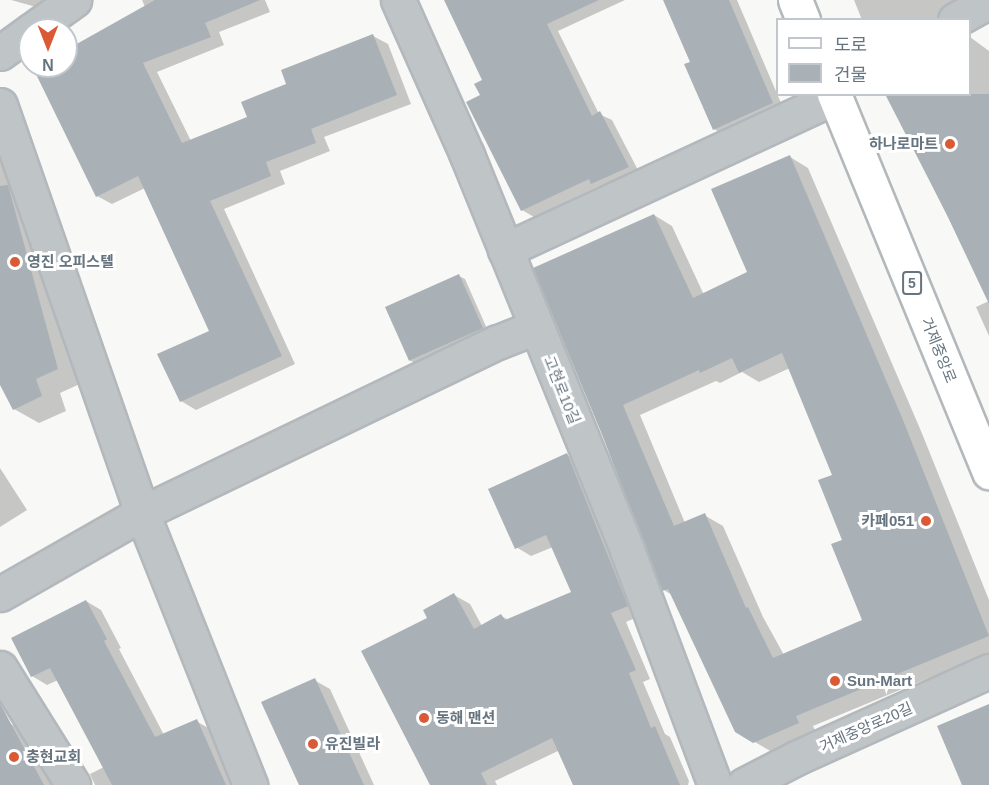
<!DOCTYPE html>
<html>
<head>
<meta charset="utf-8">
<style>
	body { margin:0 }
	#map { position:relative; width:989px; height:785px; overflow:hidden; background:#f8f8f6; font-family:Arial,"Noto Sans KR",sans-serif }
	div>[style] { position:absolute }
	.shadow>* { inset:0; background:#0003 }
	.building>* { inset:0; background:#a9b1b6; transform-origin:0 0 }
	.roads { filter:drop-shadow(2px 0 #b3b8bc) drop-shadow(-2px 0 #b3b8bc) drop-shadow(0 2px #b3b8bc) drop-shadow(0 -2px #b3b8bc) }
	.street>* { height:33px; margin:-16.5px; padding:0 16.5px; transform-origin:16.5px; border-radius:16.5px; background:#bfc4c7 }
	.primary>* { height:33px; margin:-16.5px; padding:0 16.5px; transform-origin:16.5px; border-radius:16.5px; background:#fff }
	.dots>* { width:16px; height:16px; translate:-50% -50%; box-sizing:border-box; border:3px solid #fff; border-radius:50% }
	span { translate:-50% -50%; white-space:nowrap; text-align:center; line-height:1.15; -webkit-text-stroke:6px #fff; paint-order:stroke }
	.shield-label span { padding:2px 4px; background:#fff; border:2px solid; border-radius:4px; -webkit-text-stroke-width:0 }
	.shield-label { font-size:14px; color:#65747f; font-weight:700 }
	.poi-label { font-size:15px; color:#65747f; font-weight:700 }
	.right { translate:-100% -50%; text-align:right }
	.left { translate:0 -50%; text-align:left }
	.street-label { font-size:15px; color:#65747f }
	.legend { position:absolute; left:776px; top:18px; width:195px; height:78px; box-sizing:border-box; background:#fff; border:2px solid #c1c7cc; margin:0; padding:8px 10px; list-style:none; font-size:18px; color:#65747f }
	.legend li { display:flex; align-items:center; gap:12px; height:30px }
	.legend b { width:30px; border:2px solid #c1c7cc }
	.north { position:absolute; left:18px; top:18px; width:60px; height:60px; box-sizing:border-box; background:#fff; border:2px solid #c1c7cc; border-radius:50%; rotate:180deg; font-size:16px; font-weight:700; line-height:24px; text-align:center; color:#65747f }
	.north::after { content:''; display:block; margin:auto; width:21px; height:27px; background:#da5a35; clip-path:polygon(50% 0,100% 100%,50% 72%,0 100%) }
</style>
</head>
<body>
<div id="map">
	<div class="shadow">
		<div style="clip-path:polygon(11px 0,52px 0,40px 8px)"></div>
		<div style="clip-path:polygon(142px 0,265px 0,270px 12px,219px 32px,224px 45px,157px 72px,191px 141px,249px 118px,288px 85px,373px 36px,388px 44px,411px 104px,324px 137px,330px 151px,280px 171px,285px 184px,224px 209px,295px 364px,196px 410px,181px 401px,211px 332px,145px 188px,112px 204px,97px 196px,40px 66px,66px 66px,66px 51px,145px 7px)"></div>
		<div style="clip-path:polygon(446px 0,625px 0,558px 31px,599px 114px,612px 120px,640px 174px,605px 190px,599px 186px,534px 217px,522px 210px,484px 81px)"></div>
		<div style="clip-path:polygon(665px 0,737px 0,784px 110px,726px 136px,714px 129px,692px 63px)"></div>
		<div style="clip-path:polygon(854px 0,983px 0,961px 20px,862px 20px)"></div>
		<div style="clip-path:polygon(970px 37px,989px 51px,989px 300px,887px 94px,970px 94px)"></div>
		<div style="clip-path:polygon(0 139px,82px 383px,60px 393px,66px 411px,39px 423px,14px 409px,0 382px)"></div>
		<div style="clip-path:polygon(evenodd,790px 157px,808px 168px,921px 431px,989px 600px,989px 653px,813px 726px,816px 733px,772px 752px,753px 741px,672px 595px,664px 590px,605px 437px,654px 215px,672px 226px,704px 295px,749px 273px,790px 157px,790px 368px,834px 476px,844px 540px,864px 620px,784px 655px,763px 617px,723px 526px,704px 515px,685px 523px,640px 415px,716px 381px,720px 383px,742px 372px,759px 382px,790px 368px)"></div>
		<div style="clip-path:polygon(459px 276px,465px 279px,488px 331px,415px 363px,409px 360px)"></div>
		<div style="clip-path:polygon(989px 301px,989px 336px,976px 307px)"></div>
		<div style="clip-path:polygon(567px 455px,583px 464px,642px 615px,626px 622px,650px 679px,643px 682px,665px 734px,670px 737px,689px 781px,688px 785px,575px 785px,560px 750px,495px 781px,497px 785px,432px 785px,429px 618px,454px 595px,470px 604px,482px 626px,501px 616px,509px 620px,573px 593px,553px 547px,531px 556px,516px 547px)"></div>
		<div style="clip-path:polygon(0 468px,27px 510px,0 527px)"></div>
		<div style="clip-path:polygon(86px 601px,101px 610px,121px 648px,119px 649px,164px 735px,196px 721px,212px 730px,237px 785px,95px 785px,90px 774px,104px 767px,58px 680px,47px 685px,32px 676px)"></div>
		<div style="clip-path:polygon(314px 680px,330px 689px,374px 785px,301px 785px)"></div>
		<div style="clip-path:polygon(11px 724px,27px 734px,55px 785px,0 785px,0 730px)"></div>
	</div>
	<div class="building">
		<div style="clip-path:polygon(155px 0,260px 0,205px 23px,211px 37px,143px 63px,182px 143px,247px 117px,241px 102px,286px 84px,281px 70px,373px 34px,397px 95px,311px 129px,316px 143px,266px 162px,271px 176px,210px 201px,282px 356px,180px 402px,157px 354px,209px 331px,138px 176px,96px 197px,32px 66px,66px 66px,66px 50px)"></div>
		<div style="clip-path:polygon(444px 0,599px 0,547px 24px,592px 116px,600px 111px,629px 167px,591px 184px,589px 179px,521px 211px,466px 102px,480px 95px,474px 84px,482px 80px)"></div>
		<div style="clip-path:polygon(663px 0,729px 0,773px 103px,713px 130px,684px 64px,690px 62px)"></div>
		<div style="clip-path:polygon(885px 94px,989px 94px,989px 304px,947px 215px)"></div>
		<div style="clip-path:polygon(evenodd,790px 155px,903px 420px,989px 636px,796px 716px,799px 723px,753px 743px,735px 732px,668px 589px,662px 591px,603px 437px,533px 268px,654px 214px,693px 298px,747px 272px,711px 189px,790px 155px,782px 353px,832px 475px,818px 480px,842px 540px,831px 544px,862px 620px,773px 658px,748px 607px,746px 608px,705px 513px,674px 526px,623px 405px,699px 370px,700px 373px,732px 358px,739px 373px,782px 353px)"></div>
		<div style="clip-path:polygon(8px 185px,58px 369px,36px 379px,42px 396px,13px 410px,0 385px,0 186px)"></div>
		<div style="left:459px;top:274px;width:59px;height:81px;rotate:66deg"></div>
		<div style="clip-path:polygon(567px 453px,628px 606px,611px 613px,636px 670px,629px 673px,651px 728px,655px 726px,680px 785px,573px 785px,552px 738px,481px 773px,487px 785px,430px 785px,361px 651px,427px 618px,423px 610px,454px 593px,474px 629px,501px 614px,505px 620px,571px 592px,546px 535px,515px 549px,488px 489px)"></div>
		<div style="clip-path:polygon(86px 600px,107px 639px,104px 641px,155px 737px,197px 719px,226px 785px,112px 785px,50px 668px,31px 677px,11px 638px)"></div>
		<div style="clip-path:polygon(315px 678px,364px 785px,299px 785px,261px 702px)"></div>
		<div style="clip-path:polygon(0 703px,2px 707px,44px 785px,0 785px)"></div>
		<div style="clip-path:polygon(989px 704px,989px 785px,962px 785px,937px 726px)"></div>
	</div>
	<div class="roads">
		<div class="street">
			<div style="left:398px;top:0;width:170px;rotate:66deg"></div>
			<div style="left:467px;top:155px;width:426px;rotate:67.9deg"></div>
			<div style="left:627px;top:550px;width:251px;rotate:69.5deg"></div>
			<div style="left:955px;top:20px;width:39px;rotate:-29deg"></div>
			<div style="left:32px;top:30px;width:52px;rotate:-35.5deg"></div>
			<div style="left:0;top:53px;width:37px;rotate:-36deg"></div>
			<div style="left:0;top:105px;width:432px;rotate:70.8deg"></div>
			<div style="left:142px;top:513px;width:293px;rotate:68.3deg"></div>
			<div style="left:505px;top:250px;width:364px;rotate:-24.9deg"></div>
			<div style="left:0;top:594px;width:163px;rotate:-29.7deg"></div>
			<div style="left:142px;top:513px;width:395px;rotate:-25.7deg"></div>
			<div style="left:498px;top:342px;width:41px;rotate:-21.5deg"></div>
			<div style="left:0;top:668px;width:138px;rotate:58deg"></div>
			<div style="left:744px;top:785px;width:59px;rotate:-27.4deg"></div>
			<div style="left:796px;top:758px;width:212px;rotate:-24.3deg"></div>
		</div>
		<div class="primary">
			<div style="left:795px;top:0;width:22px;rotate:68deg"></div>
			<div style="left:834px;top:94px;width:409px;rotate:67.7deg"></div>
		</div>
	</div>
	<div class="dots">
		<div style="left:950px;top:144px;background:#da5a35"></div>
		<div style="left:15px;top:262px;background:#da5a35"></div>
		<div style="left:926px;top:521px;background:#da5a35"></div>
		<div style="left:835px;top:681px;background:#da5a35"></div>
		<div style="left:424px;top:718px;background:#da5a35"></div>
		<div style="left:313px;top:744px;background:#da5a35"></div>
		<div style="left:14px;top:757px;background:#da5a35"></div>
	</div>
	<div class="shield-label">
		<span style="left:912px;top:283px">5</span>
	</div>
	<div class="poi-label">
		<span class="right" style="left:938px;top:144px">하나로마트</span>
		<span class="left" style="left:27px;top:262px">영진 오피스텔</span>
		<span class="right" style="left:914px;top:521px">카페051</span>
		<span class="left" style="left:847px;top:681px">Sun-Mart</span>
		<span class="left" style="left:436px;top:718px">동해 맨션</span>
		<span class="left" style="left:325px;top:744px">유진빌라</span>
		<span class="left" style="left:26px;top:757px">충현교회</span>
	</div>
	<div class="street-label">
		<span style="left:939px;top:350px;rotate:68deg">거제중앙로</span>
		<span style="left:562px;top:390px;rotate:68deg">고현로10길</span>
		<span style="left:866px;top:727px;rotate:-24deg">거제중앙로20길</span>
	</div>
	<ul class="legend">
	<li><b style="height:8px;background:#fff"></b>도로</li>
	<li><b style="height:16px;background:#a9b1b6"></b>건물</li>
	</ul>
	<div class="north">N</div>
</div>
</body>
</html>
